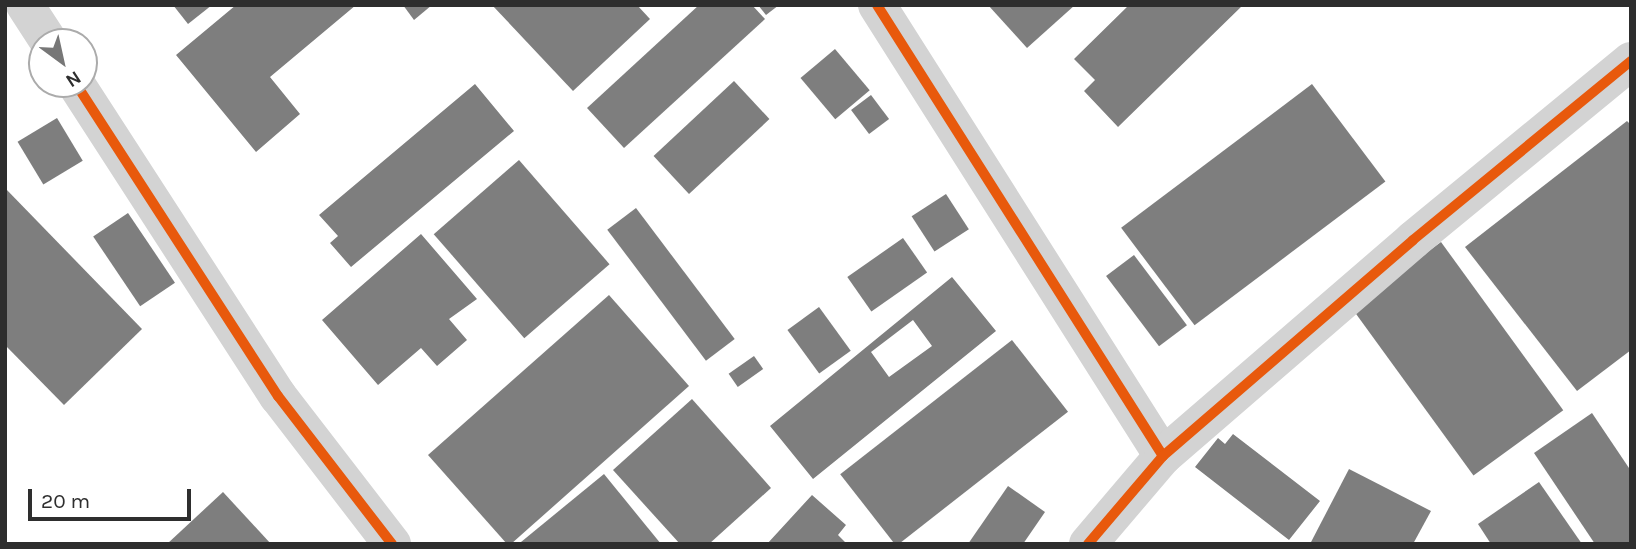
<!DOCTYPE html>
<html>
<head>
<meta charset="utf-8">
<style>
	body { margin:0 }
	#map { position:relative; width:1636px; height:549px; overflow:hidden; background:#fff; font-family:Karla,sans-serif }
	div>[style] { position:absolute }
	.building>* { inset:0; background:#7e7e7e; transform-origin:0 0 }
	.street>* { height:38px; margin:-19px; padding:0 19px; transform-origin:19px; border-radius:19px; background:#d3d3d3 }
	.cycleway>* { height:10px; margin:-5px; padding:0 5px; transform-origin:5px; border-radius:5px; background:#e8590c }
	span { translate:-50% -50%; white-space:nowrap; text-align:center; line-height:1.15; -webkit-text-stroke:7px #fff; paint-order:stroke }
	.frame { position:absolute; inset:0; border:7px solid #2e2e2e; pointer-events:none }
	.north { position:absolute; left:28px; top:28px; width:70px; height:70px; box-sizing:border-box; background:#fff; border:2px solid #ababab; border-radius:50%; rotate:147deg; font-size:19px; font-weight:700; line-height:28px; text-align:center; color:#2e2e2e }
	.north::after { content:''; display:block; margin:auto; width:24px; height:32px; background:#777; clip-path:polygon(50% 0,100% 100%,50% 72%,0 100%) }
	.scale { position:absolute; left:28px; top:489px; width:163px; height:32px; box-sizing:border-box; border:4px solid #2e2e2e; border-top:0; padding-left:9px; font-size:21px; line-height:24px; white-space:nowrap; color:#2e2e2e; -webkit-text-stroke:5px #fff; paint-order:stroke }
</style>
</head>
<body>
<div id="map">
	<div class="building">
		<div style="clip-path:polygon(173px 5px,212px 5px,188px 24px)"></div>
		<div style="clip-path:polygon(236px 5px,356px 5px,270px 77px,300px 114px,256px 152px,176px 55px)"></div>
		<div style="clip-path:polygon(403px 5px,432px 5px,414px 20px)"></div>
		<div style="clip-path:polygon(492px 5px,637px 5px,650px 19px,573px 91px)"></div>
		<div style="clip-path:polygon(699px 5px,752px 5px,765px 19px,624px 148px,587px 108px)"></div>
		<div style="clip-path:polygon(758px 5px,779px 5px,766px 15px)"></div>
		<div style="clip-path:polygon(988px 5px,1075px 5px,1027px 48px)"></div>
		<div style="clip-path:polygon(1129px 5px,1243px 5px,1118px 127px,1084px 91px,1095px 80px,1074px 59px)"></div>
		<div style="left:835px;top:49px;width:54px;height:45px;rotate:50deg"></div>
		<div style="left:734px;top:81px;width:52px;height:110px;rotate:47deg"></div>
		<div style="clip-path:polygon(475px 84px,514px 131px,351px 267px,330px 243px,338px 236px,319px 215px)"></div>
		<div style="left:1312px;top:84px;width:122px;height:239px;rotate:53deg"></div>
		<div style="left:871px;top:95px;width:30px;height:25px;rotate:53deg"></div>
		<div style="left:57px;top:118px;width:50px;height:46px;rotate:59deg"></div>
		<div style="clip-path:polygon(1627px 121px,1631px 125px,1631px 350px,1577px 391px,1465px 247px)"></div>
		<div style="left:519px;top:160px;width:138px;height:113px;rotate:49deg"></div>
		<div style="clip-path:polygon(5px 188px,142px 329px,64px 405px,5px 345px)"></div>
		<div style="left:946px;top:194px;width:42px;height:41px;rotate:57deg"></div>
		<div style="left:636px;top:208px;width:164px;height:36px;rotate:53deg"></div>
		<div style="left:128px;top:213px;width:84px;height:42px;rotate:56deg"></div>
		<div style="clip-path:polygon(421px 234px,477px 299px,449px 319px,467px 340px,437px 366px,421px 348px,378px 385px,322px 320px)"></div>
		<div style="left:903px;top:238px;width:42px;height:68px;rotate:55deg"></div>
		<div style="left:1441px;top:242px;width:208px;height:111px;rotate:54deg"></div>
		<div style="left:1134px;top:255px;width:88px;height:35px;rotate:53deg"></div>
		<div style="clip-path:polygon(evenodd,952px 277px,996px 331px,813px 479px,770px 426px,952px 277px,913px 320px,932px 346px,889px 377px,871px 352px,913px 320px)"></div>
		<div style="clip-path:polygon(609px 295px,689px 386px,511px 544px,507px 544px,428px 455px)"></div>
		<div style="left:819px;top:307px;width:54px;height:39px;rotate:54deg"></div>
		<div style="left:1012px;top:340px;width:91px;height:218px;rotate:52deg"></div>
		<div style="left:754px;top:356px;width:16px;height:31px;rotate:55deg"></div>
		<div style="clip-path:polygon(692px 399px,771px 488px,709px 544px,680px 544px,613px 470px)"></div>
		<div style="clip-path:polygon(1592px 413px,1631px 471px,1631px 544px,1595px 544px,1534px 453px)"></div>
		<div style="clip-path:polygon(1233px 434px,1320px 501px,1289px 540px,1195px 467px,1218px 438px,1225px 444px)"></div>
		<div style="clip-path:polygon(1349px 469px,1431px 511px,1413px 544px,1310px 544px)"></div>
		<div style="clip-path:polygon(604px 474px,661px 544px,523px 544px,521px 542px)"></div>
		<div style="clip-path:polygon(1539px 482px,1582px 544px,1491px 544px,1478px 524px)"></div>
		<div style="clip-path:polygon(1008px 486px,1045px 512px,1023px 544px,968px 544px)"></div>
		<div style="clip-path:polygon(223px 492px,271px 544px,167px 544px)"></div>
		<div style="clip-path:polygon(812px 495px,846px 525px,838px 535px,847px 544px,767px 544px)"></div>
	</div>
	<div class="street">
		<div style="left:25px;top:5px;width:44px;rotate:57deg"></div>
		<div style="left:877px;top:5px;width:534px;rotate:57.62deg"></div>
		<div style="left:76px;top:84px;width:372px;rotate:57.1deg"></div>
		<div style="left:278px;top:396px;width:187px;rotate:52.4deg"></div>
		<div style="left:1088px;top:544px;width:116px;rotate:-49.6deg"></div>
		<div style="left:1163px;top:456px;width:330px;rotate:-40.8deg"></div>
		<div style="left:1413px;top:240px;width:282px;rotate:-39.4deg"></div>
	</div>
	<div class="cycleway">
		<div style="left:877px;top:5px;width:534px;rotate:57.62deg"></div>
		<div style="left:76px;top:84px;width:372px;rotate:57.1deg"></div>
		<div style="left:278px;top:396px;width:187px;rotate:52.4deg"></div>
		<div style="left:1088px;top:544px;width:116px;rotate:-49.6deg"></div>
		<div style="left:1163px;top:456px;width:330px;rotate:-40.8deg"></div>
		<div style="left:1413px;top:240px;width:282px;rotate:-39.4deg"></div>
	</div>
	<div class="frame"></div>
	<div class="north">N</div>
	<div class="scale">20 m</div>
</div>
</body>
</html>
